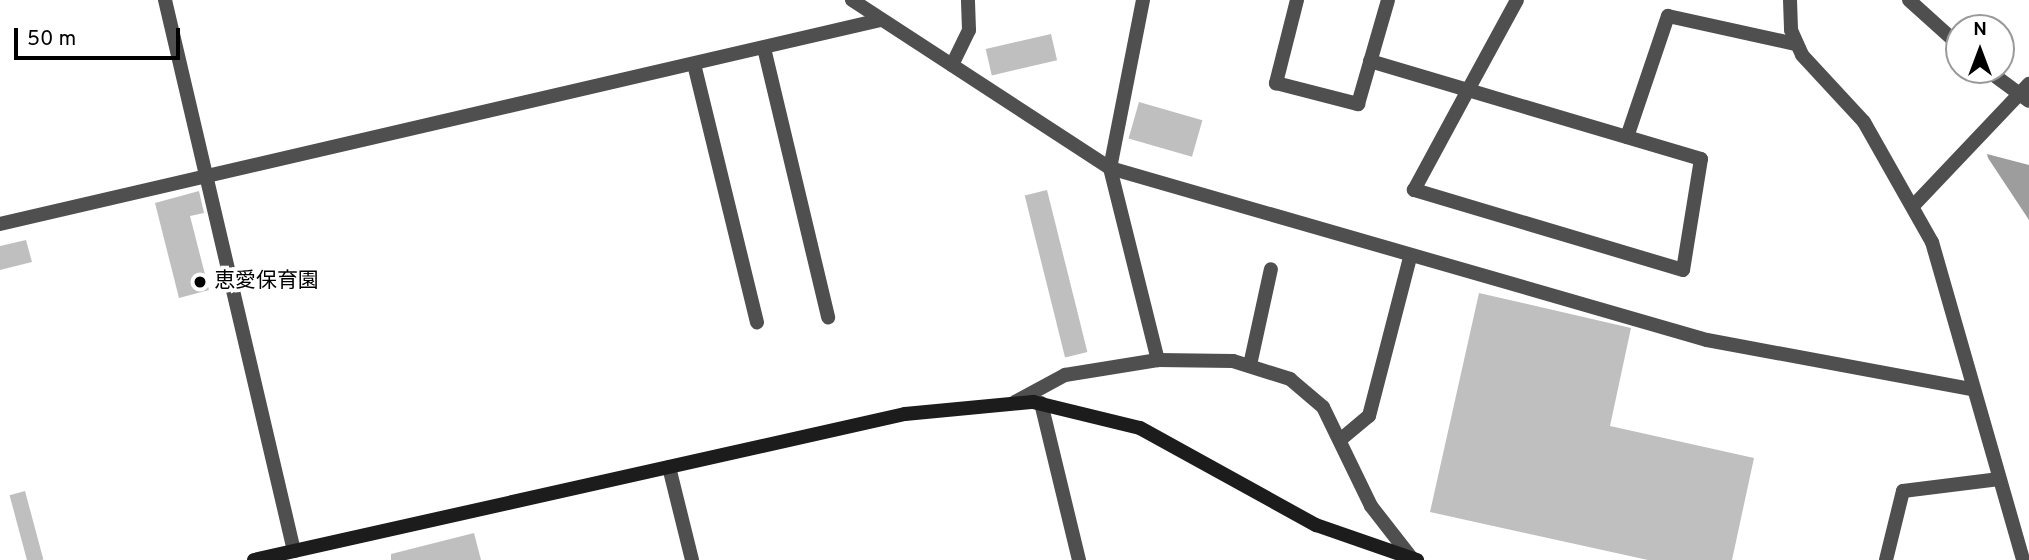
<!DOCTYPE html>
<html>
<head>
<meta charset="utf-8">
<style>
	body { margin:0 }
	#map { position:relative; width:2029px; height:560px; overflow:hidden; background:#fff; font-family:Overpass,"Noto Sans JP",sans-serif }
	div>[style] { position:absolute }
	.water>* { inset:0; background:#9d9d9d }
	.building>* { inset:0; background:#bfbfbf; transform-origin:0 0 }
	.street>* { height:14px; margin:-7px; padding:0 7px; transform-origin:7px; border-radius:7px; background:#4f4f4f }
	.secondary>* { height:14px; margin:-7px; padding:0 7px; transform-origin:7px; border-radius:7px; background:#1c1c1c }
	.dots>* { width:19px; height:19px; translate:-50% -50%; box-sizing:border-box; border:4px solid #fff; border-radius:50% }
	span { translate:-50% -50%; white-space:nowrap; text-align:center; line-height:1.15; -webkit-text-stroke:7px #fff; paint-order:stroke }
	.poi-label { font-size:21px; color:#000 }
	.left { translate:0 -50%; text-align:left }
	.north { position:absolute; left:1945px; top:14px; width:70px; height:70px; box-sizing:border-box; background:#fff; border:2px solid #999; border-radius:50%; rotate:0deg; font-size:19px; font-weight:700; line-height:28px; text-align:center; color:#000 }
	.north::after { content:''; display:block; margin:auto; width:24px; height:32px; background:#000; clip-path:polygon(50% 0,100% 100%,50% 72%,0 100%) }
	.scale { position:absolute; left:14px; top:28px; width:166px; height:32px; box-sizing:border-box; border:4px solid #000; border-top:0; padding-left:9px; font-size:21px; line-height:24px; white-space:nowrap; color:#000; -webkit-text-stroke:5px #fff; paint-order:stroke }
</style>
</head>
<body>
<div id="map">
	<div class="water">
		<div style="clip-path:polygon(1987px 154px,2029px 165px,2029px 220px,1988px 158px)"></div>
	</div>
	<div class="building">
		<div style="left:1051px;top:34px;width:27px;height:67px;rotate:77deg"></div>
		<div style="left:1139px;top:102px;width:66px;height:38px;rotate:16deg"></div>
		<div style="left:1047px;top:190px;width:167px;height:23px;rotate:76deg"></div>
		<div style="clip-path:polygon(199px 191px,204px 213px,190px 216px,209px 290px,179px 298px,155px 203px)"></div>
		<div style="clip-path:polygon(26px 240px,32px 262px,0 270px,0 246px)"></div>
		<div style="clip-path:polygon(1479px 293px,1631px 328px,1610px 426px,1754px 458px,1732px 560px,1648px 560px,1430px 512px)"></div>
		<div style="left:25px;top:491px;width:71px;height:16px;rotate:75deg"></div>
		<div style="clip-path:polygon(474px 533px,481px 560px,391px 560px,391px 554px)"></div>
	</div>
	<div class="street">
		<div style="left:165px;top:0;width:566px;rotate:76.82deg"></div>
		<div style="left:852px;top:0;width:308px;rotate:33.1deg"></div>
		<div style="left:1110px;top:168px;width:198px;rotate:76deg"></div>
		<div style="left:1143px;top:0;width:171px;rotate:101.1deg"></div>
		<div style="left:1110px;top:168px;width:621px;rotate:16.07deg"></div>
		<div style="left:1707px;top:340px;width:269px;rotate:10.5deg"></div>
		<div style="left:1297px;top:0;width:86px;rotate:104.2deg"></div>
		<div style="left:1276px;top:83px;width:85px;rotate:14.4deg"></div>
		<div style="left:1358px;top:104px;width:108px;rotate:-73.9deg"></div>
		<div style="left:1790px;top:0;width:30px;rotate:88deg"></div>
		<div style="left:1791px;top:30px;width:27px;rotate:66deg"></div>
		<div style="left:1802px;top:55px;width:91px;rotate:47.2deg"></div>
		<div style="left:1864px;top:122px;width:138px;rotate:60.5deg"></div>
		<div style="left:1932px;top:242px;width:331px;rotate:74deg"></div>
		<div style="left:1909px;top:0;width:67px;rotate:42deg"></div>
		<div style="left:764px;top:48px;width:277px;rotate:76.6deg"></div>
		<div style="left:1370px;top:61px;width:102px;rotate:16.5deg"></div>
		<div style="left:1468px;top:90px;width:243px;rotate:16.5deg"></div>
		<div style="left:1701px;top:159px;width:112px;rotate:99.2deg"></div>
		<div style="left:1683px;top:270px;width:281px;rotate:-163.4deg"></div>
		<div style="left:1414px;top:190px;width:114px;rotate:-61.6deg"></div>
		<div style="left:1468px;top:90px;width:102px;rotate:-61.4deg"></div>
		<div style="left:694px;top:64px;width:266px;rotate:76.3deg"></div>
		<div style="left:952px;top:65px;width:39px;rotate:-64deg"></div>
		<div style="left:969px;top:30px;width:30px;rotate:-92deg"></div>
		<div style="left:1987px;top:70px;width:52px;rotate:36.4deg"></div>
		<div style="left:1627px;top:137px;width:128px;rotate:-71.3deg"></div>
		<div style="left:1668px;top:16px;width:130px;rotate:12.4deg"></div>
		<div style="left:1914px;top:205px;width:167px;rotate:-46.5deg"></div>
		<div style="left:0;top:224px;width:903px;rotate:-13.05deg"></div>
		<div style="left:1250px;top:365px;width:98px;rotate:-77.7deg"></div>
		<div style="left:1015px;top:402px;width:57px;rotate:-28.4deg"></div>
		<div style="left:1065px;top:375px;width:94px;rotate:-9.2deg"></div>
		<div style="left:1158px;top:360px;width:75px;rotate:0.8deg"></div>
		<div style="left:1233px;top:361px;width:60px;rotate:17.5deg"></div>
		<div style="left:1290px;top:379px;width:43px;rotate:40.3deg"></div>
		<div style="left:1323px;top:407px;width:110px;rotate:64.1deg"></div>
		<div style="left:1371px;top:506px;width:68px;rotate:52.1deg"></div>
		<div style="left:1041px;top:403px;width:162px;rotate:76.4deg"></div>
		<div style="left:1340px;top:440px;width:38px;rotate:-40deg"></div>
		<div style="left:1369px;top:416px;width:164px;rotate:-75.5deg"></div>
		<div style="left:669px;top:467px;width:96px;rotate:76.1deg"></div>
		<div style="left:1886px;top:560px;width:71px;rotate:-76.2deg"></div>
		<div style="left:1903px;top:491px;width:97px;rotate:-7.1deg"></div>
	</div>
	<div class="secondary">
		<div style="left:254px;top:560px;width:667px;rotate:-12.64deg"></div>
		<div style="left:905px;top:414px;width:129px;rotate:-5.4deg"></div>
		<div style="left:1033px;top:402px;width:110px;rotate:13.7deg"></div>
		<div style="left:1140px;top:428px;width:201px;rotate:28.9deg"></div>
		<div style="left:1316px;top:525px;width:107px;rotate:19.1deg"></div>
	</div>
	<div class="dots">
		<div style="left:200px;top:282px;background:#000"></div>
	</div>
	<div class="poi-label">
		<span class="left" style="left:214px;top:282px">恵愛保育園</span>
	</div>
	<div class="north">N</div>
	<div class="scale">50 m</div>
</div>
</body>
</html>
